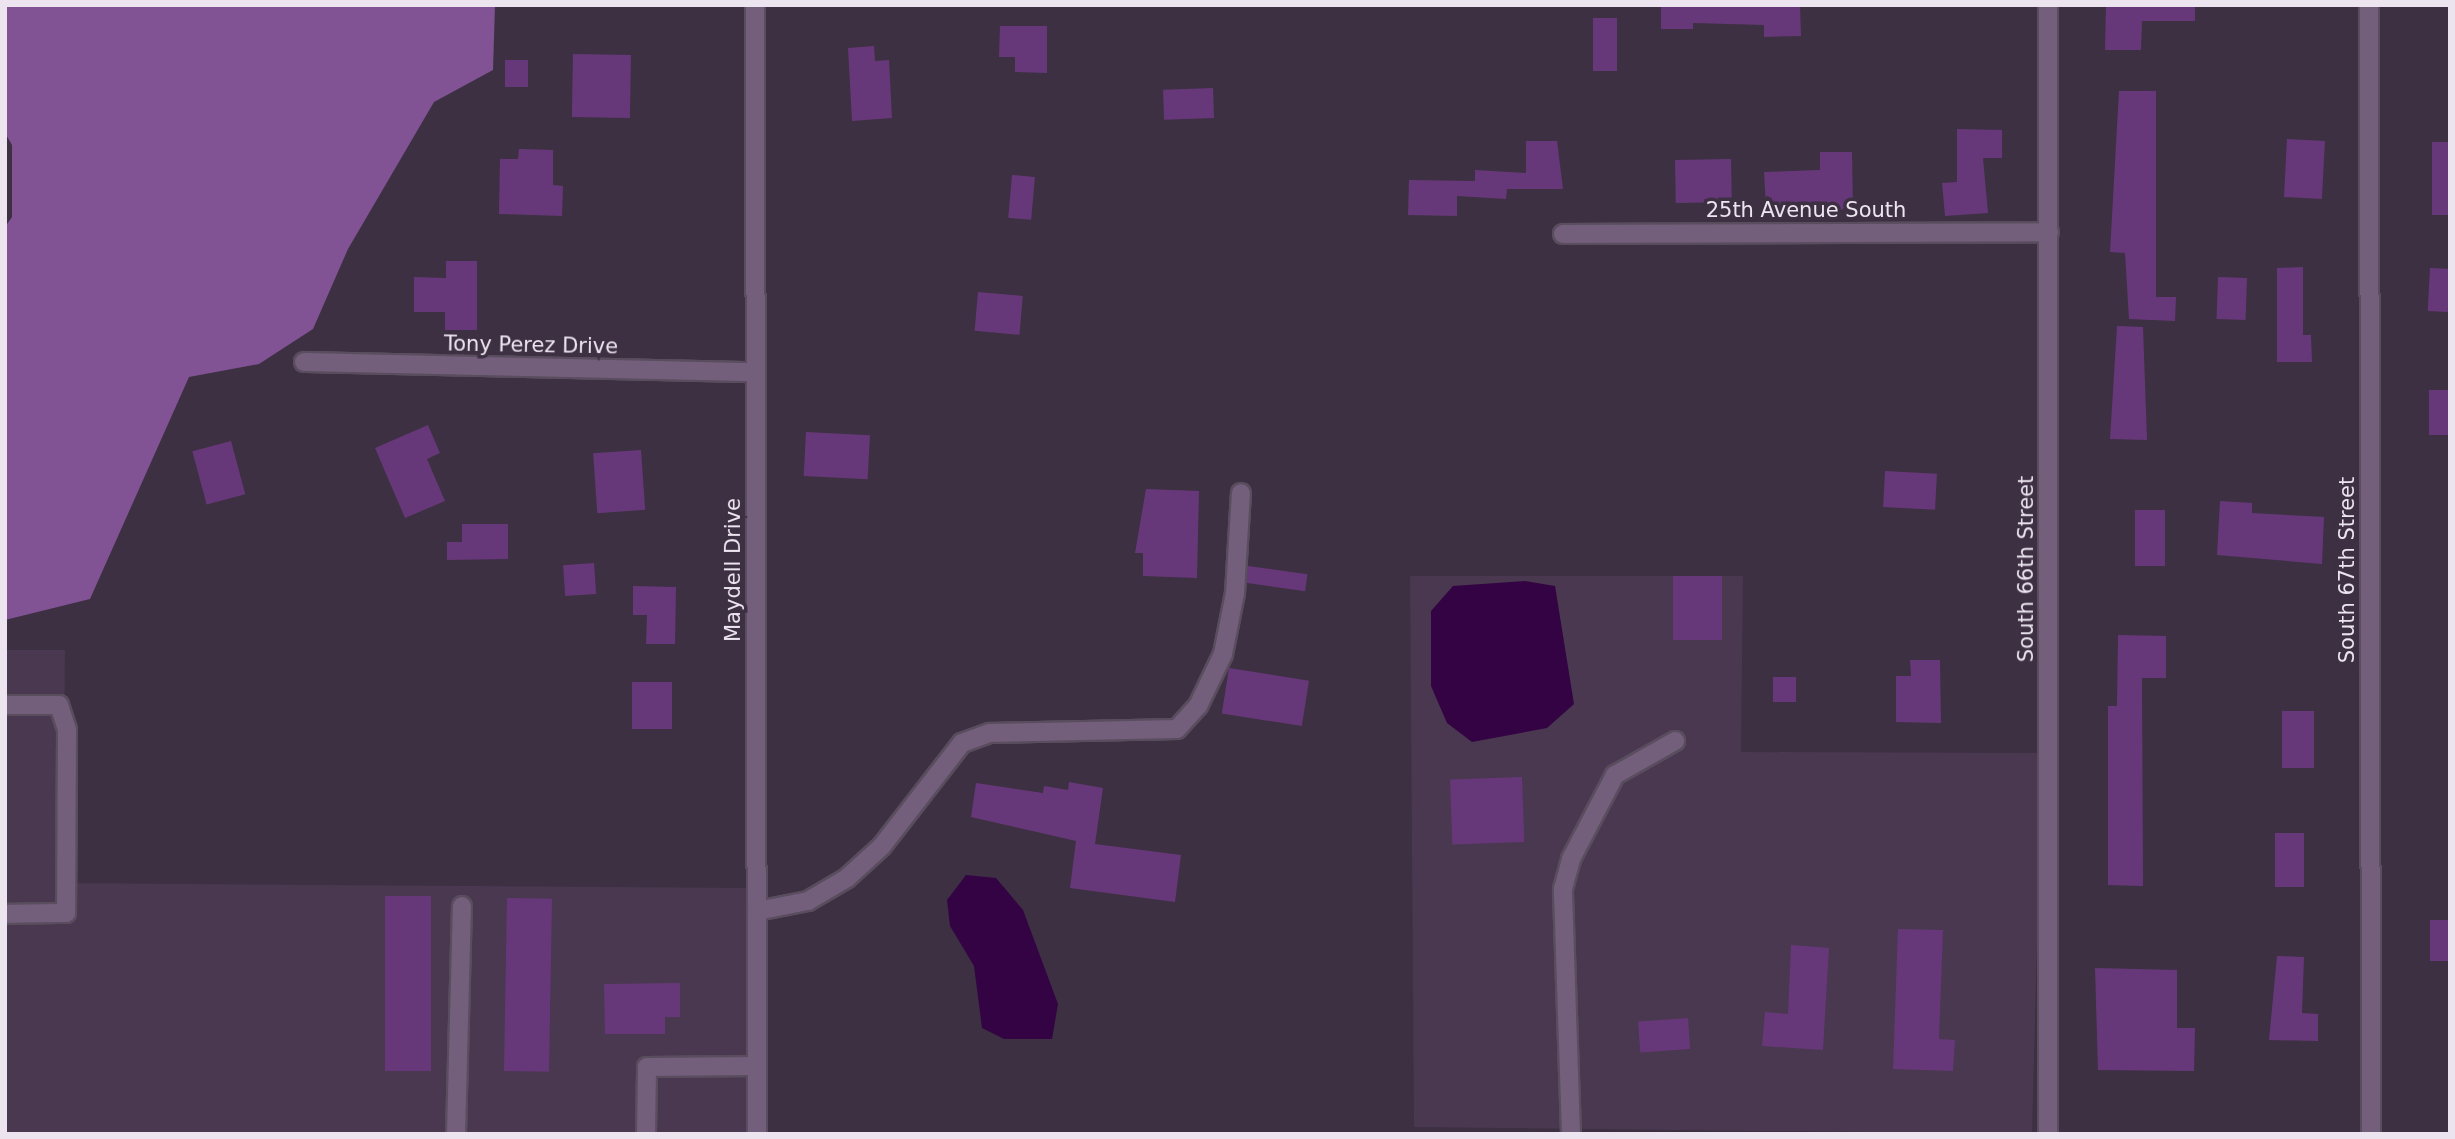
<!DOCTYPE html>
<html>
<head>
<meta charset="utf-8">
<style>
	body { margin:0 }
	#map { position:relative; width:2455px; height:1139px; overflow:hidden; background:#3d3042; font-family:"DejaVu Sans",sans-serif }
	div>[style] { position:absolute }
	.built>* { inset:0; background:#493850 }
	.forest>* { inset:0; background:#815294 }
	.water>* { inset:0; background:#340344 }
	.building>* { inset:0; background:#673879; transform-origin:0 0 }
	.roads { filter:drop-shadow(2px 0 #594d5e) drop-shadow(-2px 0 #594d5e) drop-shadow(0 2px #594d5e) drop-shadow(0 -2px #594d5e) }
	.minor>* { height:18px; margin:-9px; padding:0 9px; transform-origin:9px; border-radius:9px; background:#735e7b }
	span { translate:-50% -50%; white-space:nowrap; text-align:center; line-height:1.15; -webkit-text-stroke:7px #3d3042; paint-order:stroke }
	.street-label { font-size:21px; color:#ece5f0 }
	.frame { position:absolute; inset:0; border:7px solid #ece5f0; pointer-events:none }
</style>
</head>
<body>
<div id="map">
	<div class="built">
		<div style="clip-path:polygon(1410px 576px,1743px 576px,1741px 752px,2042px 753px,2032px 1134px,1414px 1127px)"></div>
		<div style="clip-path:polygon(5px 650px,65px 650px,63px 883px,751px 888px,751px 1134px,5px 1134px)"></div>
	</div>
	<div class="forest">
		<div style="clip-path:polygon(5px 5px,495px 5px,493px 70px,434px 102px,348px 249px,313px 329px,259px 364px,189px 377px,90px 599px,5px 620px,5px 227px,12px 217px,12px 145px,5px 133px)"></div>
	</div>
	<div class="water">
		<div style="clip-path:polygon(1525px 581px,1555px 586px,1574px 704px,1547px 728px,1472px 742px,1447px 723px,1431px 686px,1431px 611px,1453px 586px)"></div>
		<div style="clip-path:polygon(966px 875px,996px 878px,1023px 910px,1058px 1004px,1052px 1039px,1004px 1039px,982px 1028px,974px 966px,950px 926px,947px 900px)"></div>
	</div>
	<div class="building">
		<div style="clip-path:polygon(1661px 5px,1800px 5px,1801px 36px,1764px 37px,1764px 25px,1693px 23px,1693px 29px,1661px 29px)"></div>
		<div style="clip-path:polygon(2106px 5px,2195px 5px,2195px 21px,2142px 21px,2141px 50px,2105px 50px)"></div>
		<div style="left:1593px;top:18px;width:24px;height:53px"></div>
		<div style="clip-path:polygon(1000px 26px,1047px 26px,1047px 73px,1015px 72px,1015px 57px,999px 57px)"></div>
		<div style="clip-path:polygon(874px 46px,875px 61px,889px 60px,892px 118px,852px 121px,848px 48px)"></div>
		<div style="left:573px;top:54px;width:58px;height:63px;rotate:1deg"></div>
		<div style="left:505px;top:60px;width:23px;height:27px"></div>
		<div style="left:1213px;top:88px;width:30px;height:50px;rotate:88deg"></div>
		<div style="clip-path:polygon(2119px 91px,2156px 91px,2156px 297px,2176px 297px,2175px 321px,2129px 319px,2125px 253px,2110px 252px)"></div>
		<div style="clip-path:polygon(1957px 129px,2002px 130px,2002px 158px,1983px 158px,1988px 213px,1945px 216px,1942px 183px,1957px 182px)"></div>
		<div style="left:2287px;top:139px;width:38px;height:58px;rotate:3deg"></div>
		<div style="clip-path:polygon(1526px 141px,1557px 141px,1563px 189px,1507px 189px,1506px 199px,1457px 196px,1457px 216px,1408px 215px,1409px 180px,1475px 181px,1475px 170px,1526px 173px)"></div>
		<div style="left:2432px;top:142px;width:18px;height:73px"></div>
		<div style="clip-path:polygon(519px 149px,553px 150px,553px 185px,563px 186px,562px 216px,499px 214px,500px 159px,518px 159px)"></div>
		<div style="clip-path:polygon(1820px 152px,1852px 152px,1853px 210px,1766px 206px,1764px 172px,1820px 170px)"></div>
		<div style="left:1731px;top:159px;width:43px;height:56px;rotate:89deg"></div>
		<div style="left:1012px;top:175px;width:23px;height:43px;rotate:5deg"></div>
		<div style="clip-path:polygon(446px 261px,477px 261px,477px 330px,445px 330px,445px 312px,414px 312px,414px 277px,446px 278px)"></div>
		<div style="clip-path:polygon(2303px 267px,2303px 335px,2311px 335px,2312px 362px,2277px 362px,2277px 268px)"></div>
		<div style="left:2430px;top:268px;width:20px;height:43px;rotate:3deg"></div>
		<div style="left:2218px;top:277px;width:29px;height:42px;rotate:2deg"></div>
		<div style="left:978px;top:292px;width:45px;height:39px;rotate:5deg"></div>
		<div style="clip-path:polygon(2117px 326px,2143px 327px,2147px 440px,2110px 439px)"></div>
		<div style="left:2429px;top:390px;width:21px;height:45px"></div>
		<div style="clip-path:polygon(428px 425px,440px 453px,427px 459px,445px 501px,405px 518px,375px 448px)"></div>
		<div style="left:806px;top:432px;width:64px;height:44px;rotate:3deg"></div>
		<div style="left:231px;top:441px;width:55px;height:40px;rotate:75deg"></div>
		<div style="left:641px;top:450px;width:60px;height:48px;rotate:86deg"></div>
		<div style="left:1885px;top:471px;width:52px;height:36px;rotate:3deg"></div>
		<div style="clip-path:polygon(1146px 489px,1199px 491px,1197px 578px,1143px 576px,1143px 553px,1135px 553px)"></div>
		<div style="clip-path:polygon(2220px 501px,2252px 503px,2252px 513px,2324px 517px,2322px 564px,2217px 555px)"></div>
		<div style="left:2135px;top:510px;width:30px;height:56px"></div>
		<div style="clip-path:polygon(462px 524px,508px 524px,508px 559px,447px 560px,447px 542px,462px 542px)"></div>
		<div style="left:594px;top:563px;width:31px;height:31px;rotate:86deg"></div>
		<div style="left:1248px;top:566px;width:60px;height:17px;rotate:8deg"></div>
		<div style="left:1673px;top:576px;width:49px;height:64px"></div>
		<div style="clip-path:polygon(633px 586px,676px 587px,675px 644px,646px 644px,647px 615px,633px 615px)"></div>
		<div style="clip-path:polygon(2118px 635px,2166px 636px,2166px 678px,2142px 678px,2143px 886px,2108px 885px,2108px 706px,2117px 706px)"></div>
		<div style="clip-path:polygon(1910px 660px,1940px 660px,1941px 723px,1896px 722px,1896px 676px,1911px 676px)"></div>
		<div style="left:1229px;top:668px;width:81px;height:46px;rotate:9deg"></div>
		<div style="left:1773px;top:677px;width:23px;height:25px"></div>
		<div style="left:632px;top:682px;width:40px;height:47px"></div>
		<div style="left:2282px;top:711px;width:32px;height:57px"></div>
		<div style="left:1522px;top:777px;width:65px;height:72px;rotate:88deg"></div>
		<div style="clip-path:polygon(1069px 782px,1103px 788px,1095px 844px,1181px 855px,1175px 902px,1070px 888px,1076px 841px,971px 817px,976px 783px,1043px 793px,1044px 786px,1068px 790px)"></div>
		<div style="left:2275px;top:833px;width:29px;height:54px"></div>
		<div style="left:385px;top:896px;width:46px;height:175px"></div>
		<div style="left:507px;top:898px;width:45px;height:173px;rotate:1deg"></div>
		<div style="left:2450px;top:920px;width:41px;height:20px;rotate:90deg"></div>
		<div style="clip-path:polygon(1898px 929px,1943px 930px,1939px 1039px,1955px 1040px,1953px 1071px,1893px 1069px)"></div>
		<div style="clip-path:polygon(1791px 945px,1829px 948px,1823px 1050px,1762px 1046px,1765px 1012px,1788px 1014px)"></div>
		<div style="clip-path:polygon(2277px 956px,2304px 957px,2302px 1013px,2318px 1014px,2318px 1041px,2269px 1040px)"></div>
		<div style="clip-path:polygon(2095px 968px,2177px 970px,2177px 1028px,2195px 1028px,2194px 1071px,2098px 1070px)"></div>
		<div style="clip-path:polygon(680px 983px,680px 1017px,665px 1017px,665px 1034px,605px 1034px,604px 984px)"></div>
		<div style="left:1688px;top:1018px;width:31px;height:50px;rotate:86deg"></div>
	</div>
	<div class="roads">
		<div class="minor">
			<div style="left:755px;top:5px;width:1129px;rotate:89.9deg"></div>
			<div style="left:2369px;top:5px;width:1129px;rotate:89.9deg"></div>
			<div style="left:1563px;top:234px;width:486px;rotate:-0.2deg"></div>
			<div style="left:304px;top:362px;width:452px;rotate:1.3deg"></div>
			<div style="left:5px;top:705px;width:54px"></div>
			<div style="left:59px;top:705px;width:26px;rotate:72deg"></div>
			<div style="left:67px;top:730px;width:183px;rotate:90.3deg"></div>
			<div style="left:66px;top:913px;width:61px;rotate:179.1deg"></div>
			<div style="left:757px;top:911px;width:52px;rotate:-11.1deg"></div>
			<div style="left:808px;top:901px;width:45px;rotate:-30.5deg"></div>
			<div style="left:847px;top:878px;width:47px;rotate:-42.4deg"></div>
			<div style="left:882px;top:846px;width:130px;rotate:-52.2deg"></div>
			<div style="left:962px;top:743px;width:30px;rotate:-20deg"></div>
			<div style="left:990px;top:733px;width:187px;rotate:-1.2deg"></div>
			<div style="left:1177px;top:729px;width:31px;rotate:-48deg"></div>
			<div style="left:1198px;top:706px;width:58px;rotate:-64.3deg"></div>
			<div style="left:1223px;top:654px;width:62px;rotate:-78.9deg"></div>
			<div style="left:1235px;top:593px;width:100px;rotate:-86.6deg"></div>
			<div style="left:456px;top:1134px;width:228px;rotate:-88.5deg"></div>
			<div style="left:646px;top:1134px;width:67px;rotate:-89.1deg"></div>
			<div style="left:647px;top:1067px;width:110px;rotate:-0.5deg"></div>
			<div style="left:1571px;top:1134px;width:245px;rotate:-91.9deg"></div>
			<div style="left:1563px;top:889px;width:31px;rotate:-75deg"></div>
			<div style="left:1571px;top:859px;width:95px;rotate:-62.4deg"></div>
			<div style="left:1615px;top:775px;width:69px;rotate:-29.5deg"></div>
			<div style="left:2048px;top:1134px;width:1129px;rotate:-90deg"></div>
		</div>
	</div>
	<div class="street-label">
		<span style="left:1806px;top:210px">25th Avenue South</span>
		<span style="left:531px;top:345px;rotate:1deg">Tony Perez Drive</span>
		<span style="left:2026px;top:569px;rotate:-90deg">South 66th Street</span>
		<span style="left:733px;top:570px;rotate:-90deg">Maydell Drive</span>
		<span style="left:2347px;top:570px;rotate:-90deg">South 67th Street</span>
	</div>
	<div class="frame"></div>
</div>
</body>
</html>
